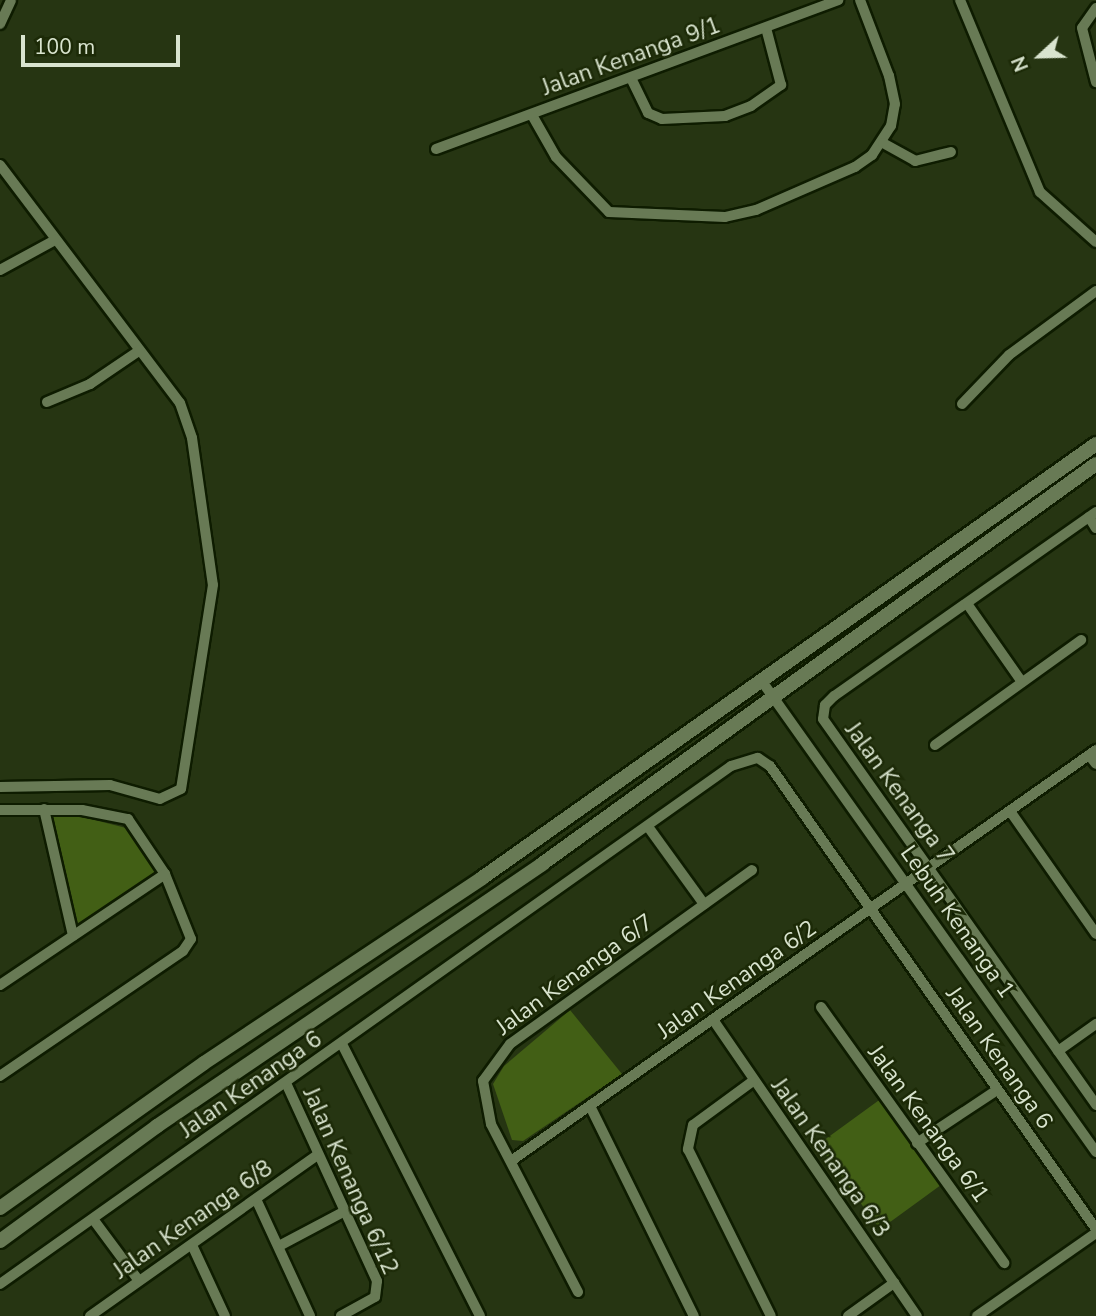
<!DOCTYPE html>
<html>
<head>
<meta charset="utf-8">
<style>
	body { margin:0 }
	#map { position:relative; width:1096px; height:1316px; overflow:hidden; background:#263512; font-family:"Nunito Sans",sans-serif }
	div>[style] { position:absolute }
	.green>* { inset:0; background:#425f15; transform-origin:0 0 }
	.roads { filter:drop-shadow(2px 0 #0e1c00) drop-shadow(-2px 0 #0e1c00) drop-shadow(0 2px #0e1c00) drop-shadow(0 -2px #0e1c00) }
	.street>* { height:10px; margin:-5px; padding:0 5px; transform-origin:5px; border-radius:5px; background:#687a55 }
	.secondary>* { height:14px; margin:-7px; padding:0 7px; transform-origin:7px; border-radius:7px; background:#687a55 }
	span { translate:-50% -50%; white-space:nowrap; text-align:center; line-height:1.15; -webkit-text-stroke:5px #1c2a07; paint-order:stroke }
	.street-label { font-size:23px; color:#d9e4cf }
	.north { position:absolute; left:1005px; top:21px; width:70px; height:70px; -webkit-text-stroke:5px #1c2a07; paint-order:stroke; rotate:248deg; font-size:19px; font-weight:700; line-height:28px; text-align:center; color:#d9e4cf }
	.north::after { content:''; display:block; margin:auto; width:24px; height:32px; background:#d9e4cf; clip-path:polygon(50% 0,100% 100%,50% 72%,0 100%) }
	.scale { position:absolute; left:21px; top:35px; width:159px; height:32px; box-sizing:border-box; border:4px solid #d9e4cf; border-top:0; padding-left:9px; font-size:21px; line-height:24px; white-space:nowrap; color:#d9e4cf; -webkit-text-stroke:5px #1c2a07; paint-order:stroke }
</style>
</head>
<body>
<div id="map">
	<div class="green">
		<div style="clip-path:polygon(53px 816px,79px 816px,134px 830px,157px 873px,78px 924px)"></div>
		<div style="clip-path:polygon(570px 1010px,622px 1074px,523px 1141px,512px 1140px,493px 1084px,504px 1066px)"></div>
		<div style="left:882px;top:1098px;width:105px;height:79px;rotate:54deg"></div>
	</div>
	<div class="roads">
		<div class="street">
			<div style="left:960px;top:0;width:208px;rotate:67.4deg"></div>
			<div style="left:1040px;top:192px;width:75px;rotate:41.8deg"></div>
			<div style="left:1096px;top:8px;width:24px;rotate:125deg"></div>
			<div style="left:1082px;top:28px;width:56px;rotate:75.5deg"></div>
			<div style="left:0;top:24px;width:26px;rotate:-65deg"></div>
			<div style="left:631px;top:78px;width:39px;rotate:64deg"></div>
			<div style="left:648px;top:113px;width:15px;rotate:23deg"></div>
			<div style="left:662px;top:119px;width:63px;rotate:-2.7deg"></div>
			<div style="left:725px;top:116px;width:28px;rotate:-21deg"></div>
			<div style="left:751px;top:106px;width:37px;rotate:-35deg"></div>
			<div style="left:781px;top:85px;width:59px;rotate:-104.7deg"></div>
			<div style="left:532px;top:115px;width:48px;rotate:60.3deg"></div>
			<div style="left:556px;top:157px;width:76px;rotate:46.1deg"></div>
			<div style="left:609px;top:212px;width:116px;rotate:2.5deg"></div>
			<div style="left:725px;top:217px;width:32px;rotate:-13deg"></div>
			<div style="left:756px;top:210px;width:108px;rotate:-23.5deg"></div>
			<div style="left:855px;top:167px;width:21px;rotate:-35deg"></div>
			<div style="left:872px;top:155px;width:35px;rotate:-57deg"></div>
			<div style="left:891px;top:126px;width:22px;rotate:-80deg"></div>
			<div style="left:895px;top:104px;width:29px;rotate:-102deg"></div>
			<div style="left:889px;top:76px;width:81px;rotate:-110.9deg"></div>
			<div style="left:883px;top:143px;width:37px;rotate:29deg"></div>
			<div style="left:915px;top:161px;width:37px;rotate:-14deg"></div>
			<div style="left:436px;top:149px;width:429px;rotate:-20.3deg"></div>
			<div style="left:0;top:165px;width:298px;rotate:52.9deg"></div>
			<div style="left:180px;top:403px;width:37px;rotate:71deg"></div>
			<div style="left:192px;top:438px;width:148px;rotate:81.9deg"></div>
			<div style="left:213px;top:585px;width:206px;rotate:98.9deg"></div>
			<div style="left:181px;top:789px;width:23px;rotate:155deg"></div>
			<div style="left:160px;top:799px;width:52px;rotate:-164.4deg"></div>
			<div style="left:110px;top:785px;width:110px;rotate:179deg"></div>
			<div style="left:0;top:270px;width:63px;rotate:-28.6deg"></div>
			<div style="left:47px;top:402px;width:47px;rotate:-22.7deg"></div>
			<div style="left:90px;top:384px;width:60px;rotate:-34.2deg"></div>
			<div style="left:962px;top:404px;width:68px;rotate:-46.2deg"></div>
			<div style="left:1009px;top:355px;width:108px;rotate:-36.3deg"></div>
			<div style="left:1096px;top:512px;width:320px;rotate:144.9deg"></div>
			<div style="left:834px;top:696px;width:13px;rotate:135deg"></div>
			<div style="left:825px;top:705px;width:14px;rotate:98deg"></div>
			<div style="left:823px;top:719px;width:473px;rotate:54.7deg"></div>
			<div style="left:1089px;top:517px;width:13px;rotate:58deg"></div>
			<div style="left:968px;top:605px;width:94px;rotate:55deg"></div>
			<div style="left:761px;top:680px;width:579px;rotate:54.63deg"></div>
			<div style="left:935px;top:745px;width:180px;rotate:-35.7deg"></div>
			<div style="left:1089px;top:755px;width:11px;rotate:52deg"></div>
			<div style="left:44px;top:809px;width:130px;rotate:77.1deg"></div>
			<div style="left:0;top:810px;width:82px"></div>
			<div style="left:82px;top:810px;width:47px;rotate:11.1deg"></div>
			<div style="left:128px;top:819px;width:66px;rotate:56.1deg"></div>
			<div style="left:165px;top:874px;width:70px;rotate:68.2deg"></div>
			<div style="left:191px;top:939px;width:14px;rotate:124deg"></div>
			<div style="left:183px;top:951px;width:222px;rotate:145.7deg"></div>
			<div style="left:1010px;top:811px;width:150px;rotate:55deg"></div>
			<div style="left:649px;top:828px;width:94px;rotate:54.1deg"></div>
			<div style="left:0;top:985px;width:199px;rotate:-33.9deg"></div>
			<div style="left:821px;top:1007px;width:315px;rotate:54.4deg"></div>
			<div style="left:714px;top:1021px;width:358px;rotate:55.5deg"></div>
			<div style="left:342px;top:1044px;width:305px;rotate:63.1deg"></div>
			<div style="left:1058px;top:1051px;width:47px;rotate:-35.4deg"></div>
			<div style="left:753px;top:1081px;width:74px;rotate:143.7deg"></div>
			<div style="left:693px;top:1125px;width:25px;rotate:102deg"></div>
			<div style="left:688px;top:1149px;width:186px;rotate:63.6deg"></div>
			<div style="left:286px;top:1083px;width:218px;rotate:65.3deg"></div>
			<div style="left:377px;top:1281px;width:16px;rotate:97deg"></div>
			<div style="left:375px;top:1297px;width:39px;rotate:151deg"></div>
			<div style="left:591px;top:1108px;width:232px;rotate:63.7deg"></div>
			<div style="left:917px;top:1143px;width:96px;rotate:-33.5deg"></div>
			<div style="left:511px;top:1161px;width:715px;rotate:-35.09deg"></div>
			<div style="left:256px;top:1199px;width:129px;rotate:65.2deg"></div>
			<div style="left:93px;top:1219px;width:77px;rotate:53.4deg"></div>
			<div style="left:192px;top:1245px;width:78px;rotate:65.1deg"></div>
			<div style="left:279px;top:1246px;width:75px;rotate:-27.9deg"></div>
			<div style="left:0;top:1284px;width:896px;rotate:-35.32deg"></div>
			<div style="left:731px;top:766px;width:28px;rotate:-17deg"></div>
			<div style="left:758px;top:758px;width:14px;rotate:34deg"></div>
			<div style="left:770px;top:766px;width:566px;rotate:54.85deg"></div>
			<div style="left:578px;top:1292px;width:189px;rotate:-117.4deg"></div>
			<div style="left:491px;top:1124px;width:44px;rotate:-100.5deg"></div>
			<div style="left:483px;top:1081px;width:46px;rotate:-53.9deg"></div>
			<div style="left:510px;top:1044px;width:298px;rotate:-35.7deg"></div>
			<div style="left:90px;top:1316px;width:278px;rotate:-35.3deg"></div>
			<div style="left:848px;top:1316px;width:57px;rotate:-35.7deg"></div>
			<div style="left:977px;top:1316px;width:145px;rotate:-34.9deg"></div>
		</div>
		<div class="secondary">
			<div style="left:0;top:1208px;width:250px;rotate:-35.4deg"></div>
			<div style="left:204px;top:1063px;width:334px;rotate:-33.6deg"></div>
			<div style="left:482px;top:878px;width:752px;rotate:-35.25deg"></div>
			<div style="left:0;top:1241px;width:195px;rotate:-36.2deg"></div>
			<div style="left:157px;top:1126px;width:466px;rotate:-34.2deg"></div>
			<div style="left:542px;top:864px;width:683px;rotate:-35.83deg"></div>
		</div>
	</div>
	<div class="street-label">
		<span style="left:631px;top:57px;rotate:-20deg">Jalan Kenanga 9/1</span>
		<span style="left:899px;top:793px;rotate:54deg">Jalan Kenanga 7</span>
		<span style="left:957px;top:922px;rotate:55deg">Lebuh Kenanga 1</span>
		<span style="left:575px;top:975px;rotate:-36deg">Jalan Kenanga 6/7</span>
		<span style="left:737px;top:980px;rotate:-35deg">Jalan Kenanga 6/2</span>
		<span style="left:999px;top:1058px;rotate:55deg">Jalan Kenanga 6</span>
		<span style="left:251px;top:1085px;rotate:-35deg">Jalan Kenanga 6</span>
		<span style="left:928px;top:1124px;rotate:54deg">Jalan Kenanga 6/1</span>
		<span style="left:830px;top:1158px;rotate:55deg">Jalan Kenanga 6/3</span>
		<span style="left:350px;top:1181px;rotate:66deg">Jalan Kenanga 6/12</span>
		<span style="left:193px;top:1220px;rotate:-35deg">Jalan Kenanga 6/8</span>
	</div>
	<div class="north">N</div>
	<div class="scale">100 m</div>
</div>
</body>
</html>
